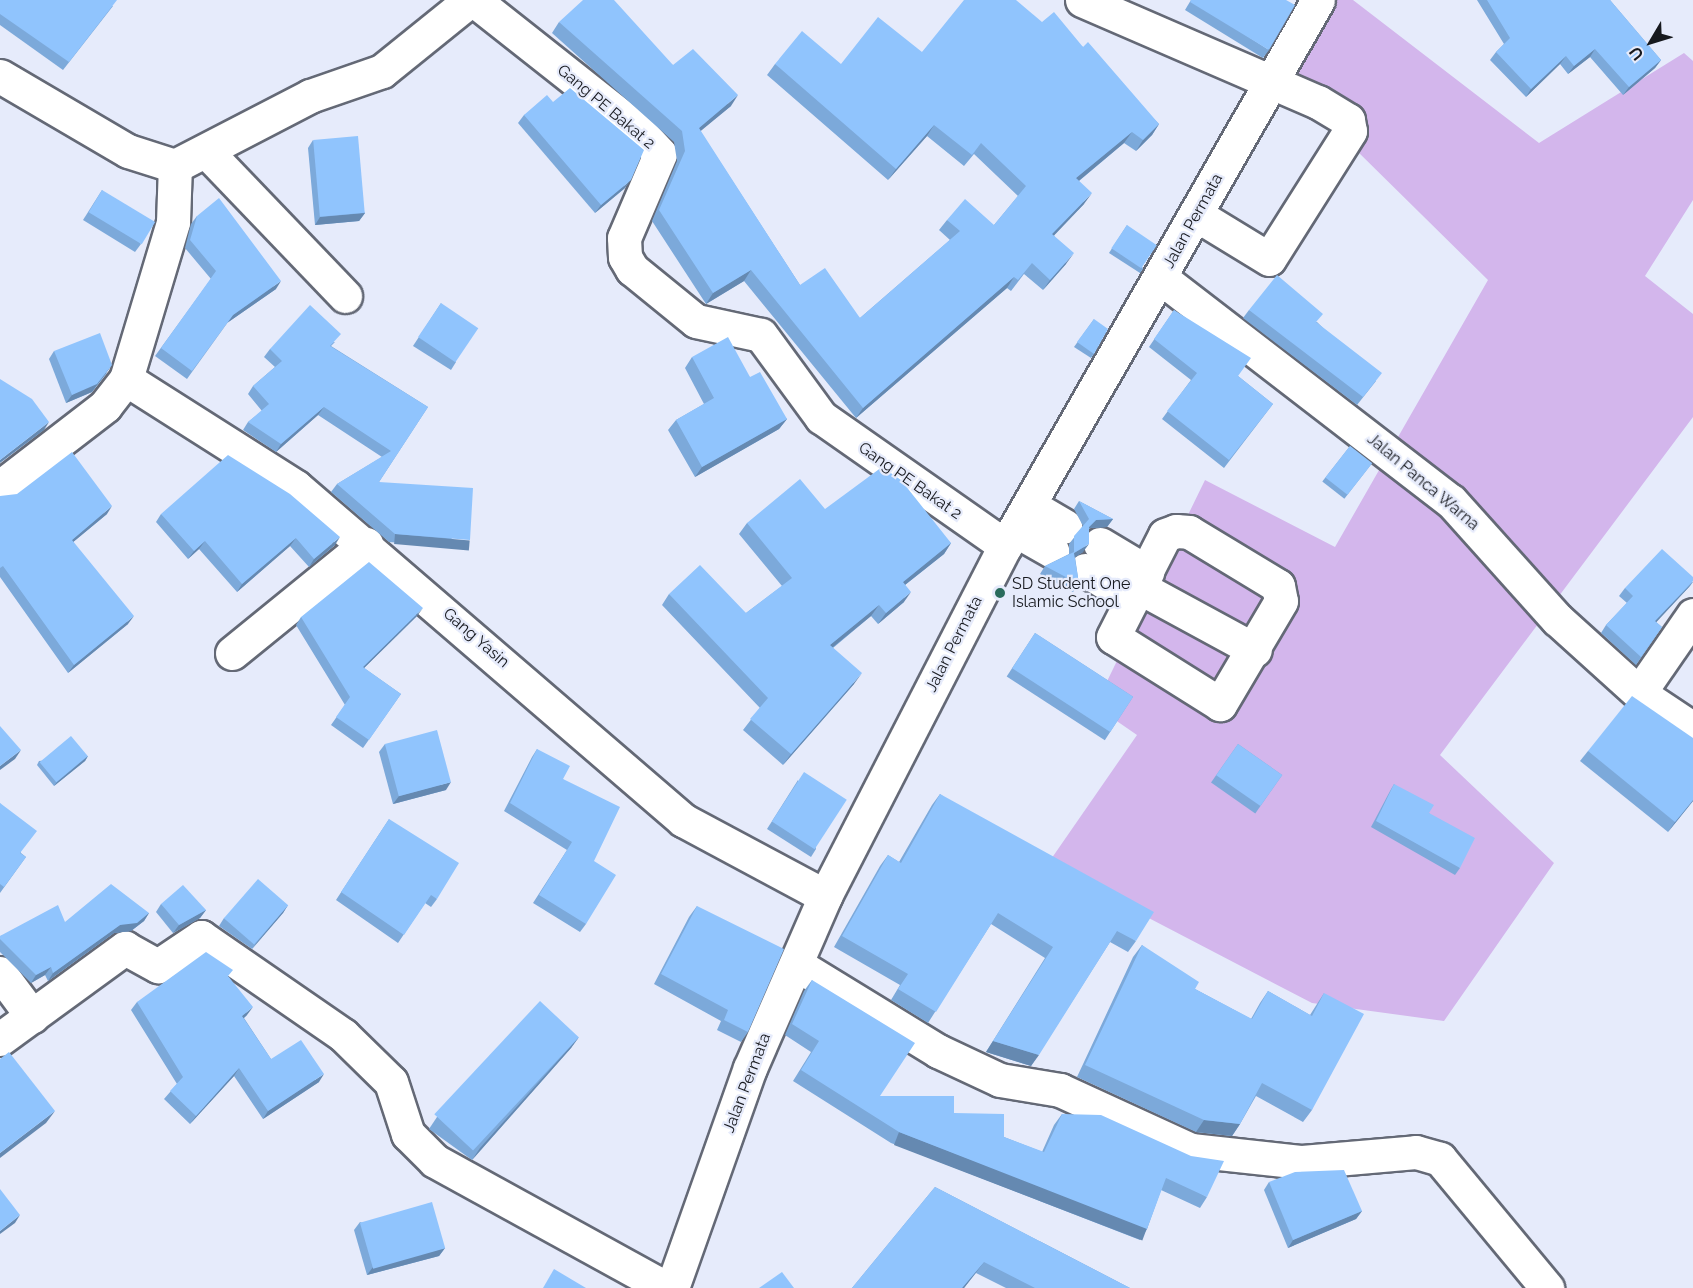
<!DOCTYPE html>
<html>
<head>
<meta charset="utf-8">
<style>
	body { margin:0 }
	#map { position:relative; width:1693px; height:1288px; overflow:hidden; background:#e6ebfb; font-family:Raleway,sans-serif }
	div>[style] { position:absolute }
	.green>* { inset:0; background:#d3b6ec }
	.roads { filter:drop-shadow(2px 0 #646976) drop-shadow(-2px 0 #646976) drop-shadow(0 2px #646976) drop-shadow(0 -2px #646976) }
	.minor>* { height:33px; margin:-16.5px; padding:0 16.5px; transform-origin:16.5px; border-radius:16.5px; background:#fff }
	.major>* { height:33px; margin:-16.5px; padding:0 16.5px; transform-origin:16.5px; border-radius:16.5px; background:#fff }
	.wall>* { inset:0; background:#7ca9da; transform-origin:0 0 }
	.shaded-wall>* { inset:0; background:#6589b1; transform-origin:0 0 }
	.building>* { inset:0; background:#90c4fd; transform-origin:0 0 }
	.dots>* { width:16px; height:16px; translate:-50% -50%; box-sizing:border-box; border:3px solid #e6ebfb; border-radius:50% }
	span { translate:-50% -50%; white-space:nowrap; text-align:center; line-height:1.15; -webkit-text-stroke:4.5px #e6ebfb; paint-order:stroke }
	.street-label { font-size:16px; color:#17191e }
	.poi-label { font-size:16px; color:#17191e }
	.left { translate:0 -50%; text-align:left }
	.north { position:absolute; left:1621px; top:12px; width:60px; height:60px; -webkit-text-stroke:4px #e6ebfb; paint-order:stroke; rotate:232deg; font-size:16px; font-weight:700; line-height:24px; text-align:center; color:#17191e }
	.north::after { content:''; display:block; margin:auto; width:21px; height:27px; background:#17191e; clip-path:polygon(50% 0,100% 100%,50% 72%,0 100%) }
</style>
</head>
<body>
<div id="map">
	<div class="green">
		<div style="clip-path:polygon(1332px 0,1353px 0,1539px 143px,1684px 53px,1693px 61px,1693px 200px,1645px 276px,1693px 314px,1693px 417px,1440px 755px,1554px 863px,1444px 1021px,1312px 1003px,1047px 865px,1137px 735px,1095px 706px,1205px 480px,1335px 547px,1488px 280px,1287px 82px)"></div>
	</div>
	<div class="roads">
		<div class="minor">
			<div style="left:474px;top:0;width:206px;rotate:38.3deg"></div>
			<div style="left:636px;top:128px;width:35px;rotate:47deg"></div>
			<div style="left:660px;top:154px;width:91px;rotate:113.2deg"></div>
			<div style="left:624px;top:238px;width:19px;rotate:87deg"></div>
			<div style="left:625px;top:257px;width:14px;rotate:60deg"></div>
			<div style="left:632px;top:269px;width:82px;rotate:39.1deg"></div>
			<div style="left:696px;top:321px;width:66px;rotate:12.2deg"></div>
			<div style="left:761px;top:335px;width:102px;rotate:53.8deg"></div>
			<div style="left:821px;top:417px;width:225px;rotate:35deg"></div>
			<div style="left:1082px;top:0;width:257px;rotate:23.4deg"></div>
			<div style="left:1318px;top:102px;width:35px;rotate:31deg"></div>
			<div style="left:1348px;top:120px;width:11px;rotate:80deg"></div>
			<div style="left:1350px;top:131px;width:151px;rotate:122.3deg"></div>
			<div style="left:1269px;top:259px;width:84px;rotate:-148.6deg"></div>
			<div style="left:0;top:76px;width:148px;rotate:30.4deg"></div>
			<div style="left:128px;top:151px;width:49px;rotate:17.7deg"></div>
			<div style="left:175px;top:166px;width:152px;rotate:-27.4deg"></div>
			<div style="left:310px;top:96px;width:76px;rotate:-19.1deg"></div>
			<div style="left:382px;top:71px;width:113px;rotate:-38.9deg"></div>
			<div style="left:208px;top:153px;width:198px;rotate:46.2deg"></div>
			<div style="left:1161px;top:278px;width:366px;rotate:37.6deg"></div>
			<div style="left:1451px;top:501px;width:159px;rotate:48.1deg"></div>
			<div style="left:1557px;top:619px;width:110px;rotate:42.1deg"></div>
			<div style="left:1639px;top:693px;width:65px;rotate:33.7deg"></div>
			<div style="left:126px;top:379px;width:201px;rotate:32.4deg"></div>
			<div style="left:296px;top:487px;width:511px;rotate:40.71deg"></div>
			<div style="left:683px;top:820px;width:161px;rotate:28.2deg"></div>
			<div style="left:0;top:487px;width:133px;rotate:-37.6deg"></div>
			<div style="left:105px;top:406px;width:34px;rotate:-52deg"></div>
			<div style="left:126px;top:379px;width:164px;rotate:-73.3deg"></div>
			<div style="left:173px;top:222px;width:56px;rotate:-88deg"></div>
			<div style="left:1029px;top:505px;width:42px;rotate:30.3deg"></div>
			<div style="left:1015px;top:530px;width:43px;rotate:29.6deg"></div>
			<div style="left:1176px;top:531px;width:13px;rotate:4deg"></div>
			<div style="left:1189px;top:532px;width:104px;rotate:31.2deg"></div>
			<div style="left:1278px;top:586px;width:15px;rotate:79deg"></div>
			<div style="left:1281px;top:601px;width:120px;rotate:120.6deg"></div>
			<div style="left:1220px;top:704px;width:126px;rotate:-147.9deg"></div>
			<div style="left:1113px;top:637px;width:114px;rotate:-63deg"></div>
			<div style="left:1165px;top:535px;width:12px;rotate:-20deg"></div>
			<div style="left:1100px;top:544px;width:55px;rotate:30.8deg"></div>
			<div style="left:1085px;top:570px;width:54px;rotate:31.3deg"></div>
			<div style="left:1137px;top:586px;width:134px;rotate:28.5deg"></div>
			<div style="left:232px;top:653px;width:173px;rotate:-39.1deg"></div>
			<div style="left:1639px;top:693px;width:95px;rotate:-55.3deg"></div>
			<div style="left:796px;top:964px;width:167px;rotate:31.5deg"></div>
			<div style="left:938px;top:1051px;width:68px;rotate:25.1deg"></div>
			<div style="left:1000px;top:1080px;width:61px;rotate:9.5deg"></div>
			<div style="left:1060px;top:1090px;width:144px;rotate:24.6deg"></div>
			<div style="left:1191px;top:1150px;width:112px;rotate:6.2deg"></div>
			<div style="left:1302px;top:1162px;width:114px;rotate:-5deg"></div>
			<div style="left:1416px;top:1152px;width:25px;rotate:16deg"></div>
			<div style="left:1440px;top:1159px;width:168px;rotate:50.3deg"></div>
			<div style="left:0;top:973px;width:54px;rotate:53.3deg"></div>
			<div style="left:0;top:1039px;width:155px;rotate:-36.1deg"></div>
			<div style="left:125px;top:948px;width:38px;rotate:29deg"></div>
			<div style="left:158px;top:966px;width:52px;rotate:-34deg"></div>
			<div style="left:201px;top:937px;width:173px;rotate:34.6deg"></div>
			<div style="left:343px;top:1035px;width:67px;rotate:44.4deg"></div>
			<div style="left:391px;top:1082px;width:55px;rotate:71.9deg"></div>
			<div style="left:408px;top:1134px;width:38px;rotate:45deg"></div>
			<div style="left:435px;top:1161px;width:264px;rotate:28.8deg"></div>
		</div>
		<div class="major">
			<div style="left:672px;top:1288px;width:233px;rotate:-70.5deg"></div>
			<div style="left:750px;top:1068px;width:188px;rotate:-66.4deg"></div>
			<div style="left:825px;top:896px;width:394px;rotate:-62.8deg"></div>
			<div style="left:1005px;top:546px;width:629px;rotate:-60.18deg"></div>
		</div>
	</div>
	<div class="wall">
		<div style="clip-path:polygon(0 0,113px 6px,63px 70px,0 25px)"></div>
		<div style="clip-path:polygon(1191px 0,1269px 50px,1263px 58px,1185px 10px)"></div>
		<div style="clip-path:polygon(1477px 0,1610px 0,1661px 60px,1655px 68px,1623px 95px,1590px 57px,1568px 74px,1560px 64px,1526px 97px,1490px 60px,1496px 52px,1504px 44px)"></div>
		<div style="clip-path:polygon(559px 22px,673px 65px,731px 106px,700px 131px,800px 285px,860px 318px,950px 240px,939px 230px,947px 220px,994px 225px,1018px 196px,974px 154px,964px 166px,927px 136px,888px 180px,767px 75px,775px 64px,841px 64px,922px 52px,1042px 22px,1083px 47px,1159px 124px,1152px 135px,1136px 151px,1124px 143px,1079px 181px,1084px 204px,1054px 235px,1066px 264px,1043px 290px,1024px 274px,1011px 291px,1007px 288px,856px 418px,744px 281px,706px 304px,652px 221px,677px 161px,674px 142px,552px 33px)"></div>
		<div style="clip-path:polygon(553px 102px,625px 188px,595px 213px,518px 123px,524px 115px)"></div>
		<div style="clip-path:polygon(313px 140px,365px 213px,359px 221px,315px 225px,308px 148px)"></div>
		<div style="clip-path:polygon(102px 190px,141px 244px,135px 252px,83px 220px)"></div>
		<div style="clip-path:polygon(197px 216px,276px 289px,227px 323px,187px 379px,155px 356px,211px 279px,185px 248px,191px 224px)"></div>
		<div style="clip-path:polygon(1127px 225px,1143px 269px,1140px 273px,1109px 253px)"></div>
		<div style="clip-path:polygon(441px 303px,456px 362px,451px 370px,413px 346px)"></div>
		<div style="clip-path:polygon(1174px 310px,1238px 376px,1273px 404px,1224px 468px,1162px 419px,1191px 380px,1149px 347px)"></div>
		<div style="clip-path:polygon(1249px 310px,1317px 322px,1376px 381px,1357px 405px,1243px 318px)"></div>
		<div style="clip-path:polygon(1094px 319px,1094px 354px,1091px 358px,1074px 347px)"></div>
		<div style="clip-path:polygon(335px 342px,331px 346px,428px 407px,379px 482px,464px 548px,389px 542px,331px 492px,337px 484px,382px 457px,318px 415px,276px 452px,243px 430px,248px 422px,262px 411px,248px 394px,253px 386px,275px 367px,264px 357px,270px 349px)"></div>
		<div style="clip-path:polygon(54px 351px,107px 373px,92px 392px,66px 403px,49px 359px)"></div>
		<div style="clip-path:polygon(692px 357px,750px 377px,787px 419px,779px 429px,695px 477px,668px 430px,676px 420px,704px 404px,685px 368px)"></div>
		<div style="left:1350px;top:446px;width:28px;height:45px;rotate:38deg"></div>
		<div style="clip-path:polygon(0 496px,107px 514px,73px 542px,128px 624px,68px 673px,0 577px)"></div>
		<div style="clip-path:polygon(1079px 501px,1113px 519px,1107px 527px,1090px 528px,1089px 529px,1083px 552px,1075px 557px,1079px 584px,1073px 592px,1040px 574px,1045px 566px,1069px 554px,1069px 544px,1083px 526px,1074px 509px)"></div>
		<div style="clip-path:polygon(825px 509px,951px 543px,944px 554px,905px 585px,904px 602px,878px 624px,871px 616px,833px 648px,854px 684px,783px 765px,743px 730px,760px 708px,662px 605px,669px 594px,746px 613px,782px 586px,739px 534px,747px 523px)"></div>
		<div style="clip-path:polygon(161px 514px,335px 545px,309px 567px,290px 546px,237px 592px,199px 549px,188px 559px,156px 522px)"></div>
		<div style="clip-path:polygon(1693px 582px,1689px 587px,1656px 622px,1662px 627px,1636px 665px,1601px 633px,1606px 625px,1627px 603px,1619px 596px,1625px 588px)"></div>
		<div style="clip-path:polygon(417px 616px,364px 668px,401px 694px,363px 748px,331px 725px,345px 705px,296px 625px,301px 617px)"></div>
		<div style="left:1035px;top:633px;width:117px;height:52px;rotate:33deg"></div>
		<div style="clip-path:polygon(1693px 738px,1693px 801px,1668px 832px,1580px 761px,1588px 751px)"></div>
		<div style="clip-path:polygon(385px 744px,446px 790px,393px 804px,379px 752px)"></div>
		<div style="left:1238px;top:744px;width:54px;height:47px;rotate:35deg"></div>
		<div style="clip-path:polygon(537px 749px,563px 779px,594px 861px,586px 924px,580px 932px,533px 903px,567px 850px,504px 811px,532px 757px)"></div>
		<div style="clip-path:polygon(88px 756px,85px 761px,54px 786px,37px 765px,39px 761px)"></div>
		<div style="clip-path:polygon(798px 780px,816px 849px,811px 857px,767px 829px)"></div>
		<div style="clip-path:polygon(1394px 784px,1429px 813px,1460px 868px,1455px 875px,1371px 827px,1390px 791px)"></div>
		<div style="clip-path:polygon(940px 794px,1136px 941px,1128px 952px,1110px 942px,1031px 1066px,986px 1052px,1045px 958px,991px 924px,928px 1023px,891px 1000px,900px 985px,834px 947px,880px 866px,888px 855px,899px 862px,932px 805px)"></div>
		<div style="clip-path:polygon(0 803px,21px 853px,26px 857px,0 893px)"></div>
		<div style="clip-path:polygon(389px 819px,437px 899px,431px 907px,425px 903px,398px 943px,336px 900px)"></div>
		<div style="clip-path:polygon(161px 904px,206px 910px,200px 918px,173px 933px,156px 912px)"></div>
		<div style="clip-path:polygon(288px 905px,283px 913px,252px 949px,219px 926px,224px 918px)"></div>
		<div style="clip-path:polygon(697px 906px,748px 1032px,741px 1042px,717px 1030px,721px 1021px,654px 984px,689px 917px)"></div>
		<div style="clip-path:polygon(149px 913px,144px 921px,131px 931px,114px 933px,48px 981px,45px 975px,31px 983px,0 952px,0 936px,65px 922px)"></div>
		<div style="clip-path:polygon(1142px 945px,1195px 989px,1251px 1019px,1260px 1003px,1268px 991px,1310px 1015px,1324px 993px,1312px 1110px,1303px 1122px,1256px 1096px,1240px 1124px,1232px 1136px,1196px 1132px,1077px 1077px,1133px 957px)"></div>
		<div style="clip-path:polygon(229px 977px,247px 1015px,244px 1018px,271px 1059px,319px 1082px,263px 1119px,234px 1076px,190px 1124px,164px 1099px,177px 1084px,131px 1010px,137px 1002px)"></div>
		<div style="clip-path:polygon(812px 980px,880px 1096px,954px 1113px,1004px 1137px,1042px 1152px,1054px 1125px,1062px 1114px,1207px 1197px,1200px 1208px,1161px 1190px,1147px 1229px,1140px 1240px,891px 1143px,793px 1081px,811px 1052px,785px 1035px,804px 991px)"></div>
		<div style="clip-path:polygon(579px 1037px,571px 1048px,472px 1160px,429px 1129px,437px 1117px)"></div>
		<div style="clip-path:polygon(1269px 1182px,1362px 1211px,1356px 1219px,1288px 1248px,1264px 1190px)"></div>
		<div style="clip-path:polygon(935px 1187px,1130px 1288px,1006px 1288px,976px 1273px,964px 1288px,852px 1288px)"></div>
		<div style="clip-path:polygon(360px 1222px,445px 1248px,439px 1256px,367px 1275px,354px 1230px)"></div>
	</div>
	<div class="shaded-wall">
		<div style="clip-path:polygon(1595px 49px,1590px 57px,1568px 74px,1574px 66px)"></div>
		<div style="clip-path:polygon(1566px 56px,1560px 64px,1526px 97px,1531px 89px)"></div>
		<div style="clip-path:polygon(1661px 60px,1655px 68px,1623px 95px,1629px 87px)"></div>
		<div style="clip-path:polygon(738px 95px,731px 106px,691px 139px,699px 128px)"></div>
		<div style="clip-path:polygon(1159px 124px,1152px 135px,1136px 151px,1143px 140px)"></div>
		<div style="clip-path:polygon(934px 125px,927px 136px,888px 180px,896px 169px)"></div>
		<div style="clip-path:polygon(1132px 132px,1124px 143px,1069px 189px,1076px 178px)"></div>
		<div style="clip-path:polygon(631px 180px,625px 188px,595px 213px,601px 205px)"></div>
		<div style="clip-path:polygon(1092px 193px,1084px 204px,1045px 245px,1052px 234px)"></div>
		<div style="clip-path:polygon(365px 213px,359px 221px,315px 225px,320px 217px)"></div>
		<div style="clip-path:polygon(1074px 253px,1066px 264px,1043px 290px,1050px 280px)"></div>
		<div style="clip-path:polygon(751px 270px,744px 281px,706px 304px,713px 293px)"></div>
		<div style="clip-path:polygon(1014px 277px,1007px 288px,856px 418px,863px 408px)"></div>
		<div style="clip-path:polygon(281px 281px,276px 289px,227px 323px,187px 379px,233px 315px)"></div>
		<div style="clip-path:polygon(112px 365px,92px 392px,66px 403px,72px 395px)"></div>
		<div style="clip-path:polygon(324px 407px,318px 415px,276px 452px,281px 444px)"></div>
		<div style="clip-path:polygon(787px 419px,779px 429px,695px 477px,702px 467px)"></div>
		<div style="clip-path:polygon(49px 422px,44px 430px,0 463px,0 460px)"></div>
		<div style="clip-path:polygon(112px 506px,107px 514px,66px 548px,72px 540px)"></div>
		<div style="clip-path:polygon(1113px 519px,1107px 527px,1090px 528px,1084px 535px,1089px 527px,1096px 520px)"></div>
		<div style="left:395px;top:534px;width:75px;height:10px;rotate:5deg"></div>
		<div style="clip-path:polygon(340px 537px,335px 545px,309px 567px,314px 559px)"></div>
		<div style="clip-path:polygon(296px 538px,290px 546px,237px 592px,242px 584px)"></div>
		<div style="clip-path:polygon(205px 541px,199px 549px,188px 559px,194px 551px)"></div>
		<div style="clip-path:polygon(951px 543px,944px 554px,896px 592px,903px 582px)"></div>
		<div style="clip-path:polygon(1089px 544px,1083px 552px,1069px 561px,1074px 553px)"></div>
		<div style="clip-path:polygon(1693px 582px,1689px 587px,1650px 629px,1655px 621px)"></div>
		<div style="clip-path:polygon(911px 592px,904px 602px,878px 624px,886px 613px)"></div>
		<div style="clip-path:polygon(879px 605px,871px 616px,822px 656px,830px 645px)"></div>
		<div style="clip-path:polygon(423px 608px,417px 616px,357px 675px,363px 667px)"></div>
		<div style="clip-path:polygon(134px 616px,128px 624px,68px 673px,74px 665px)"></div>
		<div style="clip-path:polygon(862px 673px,854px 684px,783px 765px,791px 754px)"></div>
		<div style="clip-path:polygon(21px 750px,15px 759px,0 770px,0 766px)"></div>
		<div style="clip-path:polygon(88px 756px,85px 761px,54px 786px,57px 782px)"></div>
		<div style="clip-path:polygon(451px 782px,446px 790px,393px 804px,399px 796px)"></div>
		<div style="clip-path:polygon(1693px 800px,1693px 801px,1668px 832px,1675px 822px)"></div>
		<div style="clip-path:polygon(288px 905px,283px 913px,252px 949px,258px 941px)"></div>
		<div style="clip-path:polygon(206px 910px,200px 918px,173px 933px,179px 925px)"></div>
		<div style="clip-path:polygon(149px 913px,144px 921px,131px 931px,114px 933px,48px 981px,53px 973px,120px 925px)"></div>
		<div style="clip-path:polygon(51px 967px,45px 975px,31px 983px,36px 975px)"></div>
		<div style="clip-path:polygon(253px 1007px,247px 1015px,237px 1024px,242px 1016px)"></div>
		<div style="clip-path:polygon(579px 1037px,571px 1048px,472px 1160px,480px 1148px)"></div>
		<div style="clip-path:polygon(993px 1041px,1039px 1055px,1031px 1066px,986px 1052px)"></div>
		<div style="clip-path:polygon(239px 1068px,234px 1076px,190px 1124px,196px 1116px)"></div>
		<div style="clip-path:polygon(324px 1074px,319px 1082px,263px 1119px,268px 1111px)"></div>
		<div style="clip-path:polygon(55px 1111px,46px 1123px,0 1158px,0 1153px)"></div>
		<div style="clip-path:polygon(1204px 1120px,1240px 1124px,1232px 1136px,1196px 1132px)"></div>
		<div style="left:899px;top:1132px;width:266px;height:14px;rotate:21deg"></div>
		<div style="clip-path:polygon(1362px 1211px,1356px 1219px,1288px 1248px,1293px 1240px)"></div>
		<div style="clip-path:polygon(20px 1215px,15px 1223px,0 1234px,0 1231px)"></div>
		<div style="clip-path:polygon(445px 1248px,439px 1256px,367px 1275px,373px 1267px)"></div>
		<div style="clip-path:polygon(984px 1262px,964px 1288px,962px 1288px)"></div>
	</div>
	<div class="building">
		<div style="clip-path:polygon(0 0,117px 0,69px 62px,0 14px)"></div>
		<div style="clip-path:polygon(583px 0,614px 0,673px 65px,693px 49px,738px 95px,699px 128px,800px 285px,825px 268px,860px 318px,960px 231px,947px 220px,965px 199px,994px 225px,1026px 186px,981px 143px,972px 155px,934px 125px,896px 169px,775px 64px,802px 31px,841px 64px,878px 17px,922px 52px,964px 0,1016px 0,1042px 22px,1054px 12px,1083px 47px,1088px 42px,1159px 124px,1143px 140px,1132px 132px,1076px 178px,1092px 193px,1052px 234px,1074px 253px,1050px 280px,1032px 263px,1018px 280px,1014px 277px,863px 408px,751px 270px,713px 293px,659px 210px,685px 151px,682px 131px,559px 22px)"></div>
		<div style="clip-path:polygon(1191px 0,1286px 0,1295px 5px,1269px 50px,1190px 2px)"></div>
		<div style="clip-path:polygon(1487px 0,1610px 0,1661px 60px,1629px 87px,1595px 49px,1574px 66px,1566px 56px,1531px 89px,1496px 52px,1510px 38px)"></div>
		<div style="clip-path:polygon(570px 88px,644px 150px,631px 180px,601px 205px,524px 115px,547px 95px,553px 102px)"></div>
		<div style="left:358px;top:136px;width:77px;height:45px;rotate:85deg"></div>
		<div style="left:102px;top:190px;width:62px;height:26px;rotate:31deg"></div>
		<div style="clip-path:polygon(219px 198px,281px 281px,233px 315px,192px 371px,161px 348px,216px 271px,190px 240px,197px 216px)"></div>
		<div style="left:1127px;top:225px;width:36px;height:28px;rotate:34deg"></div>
		<div style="clip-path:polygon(1277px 275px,1323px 314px,1316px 322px,1382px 373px,1363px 397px,1249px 310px)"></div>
		<div style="left:441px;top:303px;width:45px;height:41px;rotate:34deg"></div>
		<div style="clip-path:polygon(310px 305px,341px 334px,330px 346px,428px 407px,379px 482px,473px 488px,470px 540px,395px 534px,337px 484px,391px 451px,324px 407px,281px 444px,248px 422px,269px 404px,253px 386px,282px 361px,270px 349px)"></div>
		<div style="clip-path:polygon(1174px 310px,1251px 358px,1238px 376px,1273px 404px,1229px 460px,1167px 411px,1197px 373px,1154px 339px)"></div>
		<div style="clip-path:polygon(1094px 319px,1108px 329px,1094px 354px,1077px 342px)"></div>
		<div style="clip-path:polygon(100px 333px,112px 365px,97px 384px,72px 395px,54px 351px)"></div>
		<div style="clip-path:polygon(728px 337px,750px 377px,760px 372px,787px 419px,702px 467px,676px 420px,714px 398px,692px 357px)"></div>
		<div style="clip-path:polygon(0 379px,32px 399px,49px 422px,0 460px)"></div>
		<div style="left:1350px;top:446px;width:28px;height:40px;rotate:38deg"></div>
		<div style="clip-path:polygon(72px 452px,112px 506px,72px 540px,134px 616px,74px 665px,3px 566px,0 568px,0 496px,17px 494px)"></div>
		<div style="clip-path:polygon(228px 455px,290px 494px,340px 537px,314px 559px,296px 538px,242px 584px,205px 541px,194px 551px,161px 514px)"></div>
		<div style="clip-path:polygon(882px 467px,901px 480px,951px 543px,903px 582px,911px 592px,886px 613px,879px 605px,830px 645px,862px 673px,791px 754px,750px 719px,768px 698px,669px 594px,700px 565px,746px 613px,792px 578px,747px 523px,800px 479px,825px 509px)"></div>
		<div style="clip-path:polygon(1079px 501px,1113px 519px,1096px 520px,1089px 527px,1089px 544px,1074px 553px,1079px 584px,1045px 566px,1074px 552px,1074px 536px,1089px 519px)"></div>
		<div style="clip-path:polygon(1662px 549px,1693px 577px,1693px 581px,1655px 621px,1662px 627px,1641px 657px,1606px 625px,1633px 596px,1625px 588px)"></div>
		<div style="clip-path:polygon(369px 562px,423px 608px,363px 667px,401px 694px,369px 740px,336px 717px,350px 697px,301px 617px)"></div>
		<div style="left:1035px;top:633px;width:117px;height:42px;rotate:33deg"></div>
		<div style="clip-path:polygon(1632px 696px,1693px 738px,1693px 800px,1675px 822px,1588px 751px)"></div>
		<div style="clip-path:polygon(0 726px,21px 750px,0 766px)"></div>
		<div style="left:437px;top:730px;width:54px;height:54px;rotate:75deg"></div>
		<div style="left:71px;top:736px;width:26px;height:41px;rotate:50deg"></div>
		<div style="left:1238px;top:744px;width:54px;height:38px;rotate:35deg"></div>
		<div style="clip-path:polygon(537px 749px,570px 766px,563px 779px,620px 807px,594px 861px,616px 875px,586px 924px,539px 895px,572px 842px,510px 803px)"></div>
		<div style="left:804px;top:772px;width:51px;height:59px;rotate:33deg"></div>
		<div style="clip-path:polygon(1394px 784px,1434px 805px,1429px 813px,1475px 838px,1460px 868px,1376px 821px)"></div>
		<div style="clip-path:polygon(940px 794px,1154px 912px,1136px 941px,1117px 931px,1039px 1055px,993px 1041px,1053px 947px,998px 913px,936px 1012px,898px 989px,908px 974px,842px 936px,888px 855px,901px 863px)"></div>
		<div style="clip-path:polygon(0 803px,37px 831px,20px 853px,26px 857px,4px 887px,0 884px)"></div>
		<div style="clip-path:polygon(389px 819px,459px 863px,437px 899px,431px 895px,404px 935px,341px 892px)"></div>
		<div style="left:258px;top:879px;width:40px;height:52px;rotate:41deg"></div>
		<div style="clip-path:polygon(111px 884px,149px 913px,137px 923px,120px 925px,53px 973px,51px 967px,36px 975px,0 939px,0 936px,58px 905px,65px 922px)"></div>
		<div style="clip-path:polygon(183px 885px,206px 910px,179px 925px,161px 904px)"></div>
		<div style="clip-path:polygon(697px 906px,784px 949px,748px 1032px,724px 1020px,728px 1010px,661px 974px)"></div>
		<div style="clip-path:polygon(1142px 945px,1199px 982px,1195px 989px,1252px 1019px,1268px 991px,1312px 1016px,1324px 993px,1364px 1014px,1312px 1110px,1262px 1083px,1240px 1124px,1204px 1120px,1085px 1065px)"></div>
		<div style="clip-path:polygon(206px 952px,233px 970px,228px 976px,253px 1007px,242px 1016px,271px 1059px,301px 1040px,324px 1074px,268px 1111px,239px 1068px,196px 1116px,170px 1091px,183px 1077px,137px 1002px)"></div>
		<div style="clip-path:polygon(812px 980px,915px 1043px,880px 1096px,954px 1096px,954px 1113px,1004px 1114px,1004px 1137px,1044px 1152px,1062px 1114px,1101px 1115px,1191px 1156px,1224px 1161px,1207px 1197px,1166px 1178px,1147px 1229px,899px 1132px,801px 1070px,819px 1041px,792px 1024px)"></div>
		<div style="left:540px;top:1001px;width:53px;height:155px;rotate:43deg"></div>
		<div style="clip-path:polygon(9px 1052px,55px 1111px,0 1153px,0 1059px)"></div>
		<div style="clip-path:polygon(1344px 1170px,1362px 1211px,1293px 1240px,1269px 1182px,1295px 1172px)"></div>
		<div style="clip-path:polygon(935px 1187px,1130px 1288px,1035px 1288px,984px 1262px,962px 1288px,852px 1288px)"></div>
		<div style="clip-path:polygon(0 1189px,20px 1215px,0 1231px)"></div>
		<div style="left:432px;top:1202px;width:48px;height:75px;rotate:74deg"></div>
		<div style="clip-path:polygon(554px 1269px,586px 1288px,543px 1288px)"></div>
		<div style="clip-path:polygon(782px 1272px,794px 1288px,759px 1288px)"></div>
	</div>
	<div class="dots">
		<div style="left:1000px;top:593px;background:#296b5c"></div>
	</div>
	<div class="street-label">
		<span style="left:606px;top:107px;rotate:40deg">Gang PE Bakat 2</span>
		<span style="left:1193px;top:221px;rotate:-61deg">Jalan Permata</span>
		<span style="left:910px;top:481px;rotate:35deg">Gang PE Bakat 2</span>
		<span style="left:1423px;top:482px;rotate:40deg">Jalan Panca Warna</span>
		<span style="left:476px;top:638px;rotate:41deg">Gang Yasin</span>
		<span style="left:954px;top:644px;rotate:-63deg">Jalan Permata</span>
		<span style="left:747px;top:1083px;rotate:-69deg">Jalan Permata</span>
	</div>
	<div class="poi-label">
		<span class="left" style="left:1012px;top:593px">SD Student One<br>Islamic School</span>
	</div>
	<div class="north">U</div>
</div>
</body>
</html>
